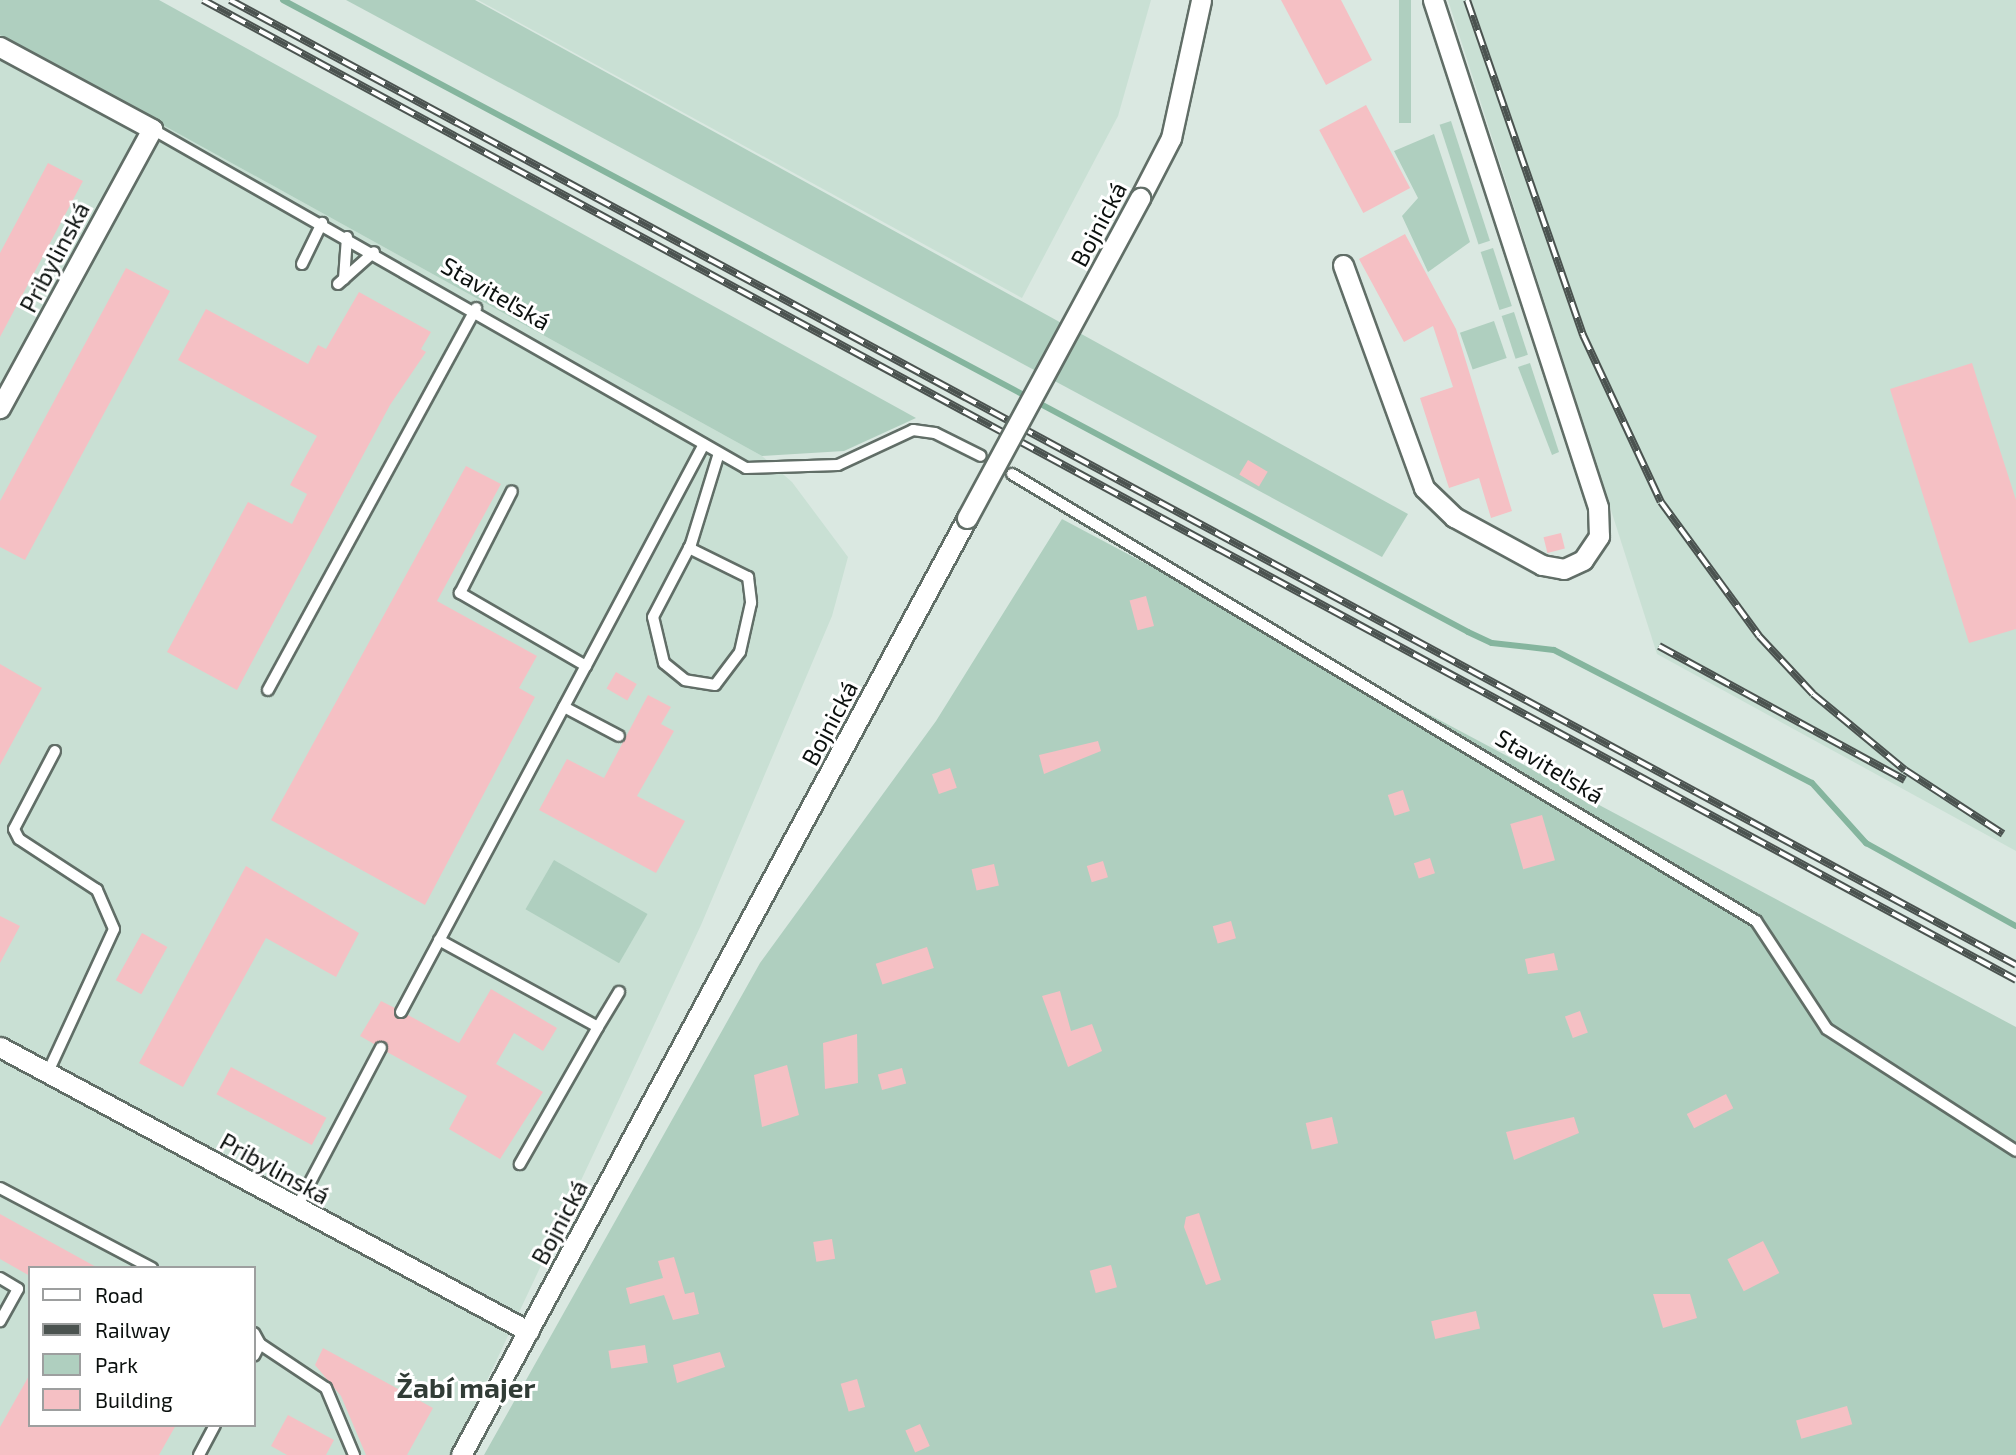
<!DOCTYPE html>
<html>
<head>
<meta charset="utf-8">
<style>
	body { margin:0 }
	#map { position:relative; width:2016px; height:1455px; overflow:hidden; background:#dae8e1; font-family:"Exo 2",sans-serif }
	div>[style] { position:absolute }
	.built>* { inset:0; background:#c9e0d4 }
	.green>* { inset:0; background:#afcfbf; transform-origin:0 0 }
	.stream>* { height:6px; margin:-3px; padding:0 3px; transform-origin:3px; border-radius:3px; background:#85b59e }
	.building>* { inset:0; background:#f5c0c4; transform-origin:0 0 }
	.roads { filter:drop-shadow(2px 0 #616e67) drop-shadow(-2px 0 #616e67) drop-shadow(0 2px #616e67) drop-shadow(0 -2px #616e67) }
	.lane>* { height:10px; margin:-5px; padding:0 5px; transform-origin:5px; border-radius:5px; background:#fff }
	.street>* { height:19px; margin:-9.5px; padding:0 9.5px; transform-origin:9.5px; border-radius:9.5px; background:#fff }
	.rail>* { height:8px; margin-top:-4px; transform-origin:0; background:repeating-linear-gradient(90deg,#fff 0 16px,#4b5350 0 32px); box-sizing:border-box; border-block:2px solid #4b5350 }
	.bridges { filter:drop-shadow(2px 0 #616e67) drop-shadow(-2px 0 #616e67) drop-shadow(0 2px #616e67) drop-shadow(0 -2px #616e67) }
	.street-bridge>* { height:19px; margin:-9.5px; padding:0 9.5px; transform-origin:9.5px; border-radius:9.5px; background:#fff }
	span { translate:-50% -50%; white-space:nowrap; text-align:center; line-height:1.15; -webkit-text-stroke:6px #fff; paint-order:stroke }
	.street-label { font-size:24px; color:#0b100e }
	.quarter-label { font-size:28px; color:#313c36; font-weight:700 }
	.legend { position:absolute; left:28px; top:1266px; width:228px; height:161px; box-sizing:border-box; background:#fff; border:2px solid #9d9f9f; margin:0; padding:9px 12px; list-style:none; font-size:21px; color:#0b100e }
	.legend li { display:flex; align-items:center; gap:14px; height:35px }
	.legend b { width:35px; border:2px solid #9d9f9f }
</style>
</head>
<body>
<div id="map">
	<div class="built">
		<div style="clip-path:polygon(478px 0,1151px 0,1118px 116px,1022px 298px)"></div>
		<div style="clip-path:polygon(1448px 0,2016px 0,2016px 851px,1657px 654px)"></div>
		<div style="clip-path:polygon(evenodd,0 35px,762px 456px,792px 482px,848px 557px,832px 616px,701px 925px,452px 1455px,0 1455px,0 35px,30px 1268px,254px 1268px,254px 1425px,30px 1425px,30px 1268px)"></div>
	</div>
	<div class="green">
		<div style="clip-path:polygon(0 0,159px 0,916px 418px,844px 451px,762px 456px,0 35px)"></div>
		<div style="clip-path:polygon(346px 0,475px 0,1408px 514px,1382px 557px)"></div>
		<div style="left:1399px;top:0;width:12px;height:123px"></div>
		<div style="left:1451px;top:121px;width:126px;height:12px;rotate:72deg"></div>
		<div style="clip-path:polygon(1434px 134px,1470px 242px,1428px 272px,1402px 216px,1418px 198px,1394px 151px)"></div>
		<div style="left:1493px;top:248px;width:61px;height:13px;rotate:72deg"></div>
		<div style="left:1514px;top:312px;width:45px;height:13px;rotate:72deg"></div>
		<div style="left:1494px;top:321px;width:39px;height:36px;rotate:71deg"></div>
		<div style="clip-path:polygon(1530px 363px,1559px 452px,1552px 455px,1518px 367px)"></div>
		<div style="clip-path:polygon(1062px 519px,2016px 1027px,2016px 1455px,484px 1455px,760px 963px,936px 721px)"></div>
		<div style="left:554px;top:860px;width:108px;height:57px;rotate:30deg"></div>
	</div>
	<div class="stream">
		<div style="left:283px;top:0;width:1343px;rotate:28.07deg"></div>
		<div style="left:1468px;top:632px;width:26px;rotate:25deg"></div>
		<div style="left:1492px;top:643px;width:62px;rotate:6.4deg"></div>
		<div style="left:1554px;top:650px;width:290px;rotate:27.3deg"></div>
		<div style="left:1812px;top:783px;width:81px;rotate:48deg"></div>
		<div style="left:1866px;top:843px;width:171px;rotate:29deg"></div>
	</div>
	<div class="building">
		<div style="clip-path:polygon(1281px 0,1341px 0,1372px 60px,1326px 85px)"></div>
		<div style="left:1366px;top:105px;width:94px;height:53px;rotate:62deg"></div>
		<div style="clip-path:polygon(48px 163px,83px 181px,0 337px,0 253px)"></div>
		<div style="clip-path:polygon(1405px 234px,1456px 329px,1512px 511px,1491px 518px,1479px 478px,1449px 488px,1420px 398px,1453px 387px,1433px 326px,1404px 342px,1359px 259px)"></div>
		<div style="clip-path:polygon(126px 268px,170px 291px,25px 560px,0 547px,0 501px)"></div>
		<div style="clip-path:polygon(359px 292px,431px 332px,421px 349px,426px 352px,390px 405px,237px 690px,167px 652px,248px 502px,292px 524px,307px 494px,290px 485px,317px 436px,178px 360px,206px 309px,308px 364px,318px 345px,326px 349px)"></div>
		<div style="clip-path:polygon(1972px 363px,2016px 500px,2016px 629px,1969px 643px,1890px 389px)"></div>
		<div style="left:1248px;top:460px;width:23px;height:17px;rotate:31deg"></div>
		<div style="clip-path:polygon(466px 466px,501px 484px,437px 601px,537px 656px,519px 688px,535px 697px,425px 905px,271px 820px)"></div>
		<div style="left:1561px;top:533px;width:16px;height:18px;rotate:76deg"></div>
		<div style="left:1146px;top:596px;width:31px;height:17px;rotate:75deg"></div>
		<div style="clip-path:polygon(0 664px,42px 688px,0 765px)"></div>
		<div style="left:616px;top:672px;width:24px;height:19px;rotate:30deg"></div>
		<div style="clip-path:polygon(648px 695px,671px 707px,661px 724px,674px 731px,637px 796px,685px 821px,656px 873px,539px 810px,567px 759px,604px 778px)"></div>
		<div style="clip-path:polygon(1098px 741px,1101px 751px,1044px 774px,1039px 755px)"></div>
		<div style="left:950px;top:768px;width:21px;height:19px;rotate:71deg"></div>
		<div style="left:1403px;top:790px;width:22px;height:16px;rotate:72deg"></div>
		<div style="left:1542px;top:815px;width:47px;height:33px;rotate:74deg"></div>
		<div style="left:1430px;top:858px;width:16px;height:17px;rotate:72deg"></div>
		<div style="left:1103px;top:861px;width:17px;height:17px;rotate:73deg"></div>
		<div style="left:994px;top:864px;width:22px;height:23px;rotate:77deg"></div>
		<div style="clip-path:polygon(246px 866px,359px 933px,336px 977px,266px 938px,183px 1087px,139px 1063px)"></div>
		<div style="clip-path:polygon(0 916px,20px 926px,0 963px)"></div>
		<div style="left:1231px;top:921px;width:18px;height:19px;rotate:74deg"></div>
		<div style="left:142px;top:933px;width:29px;height:54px;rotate:29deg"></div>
		<div style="left:927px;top:947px;width:22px;height:54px;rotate:72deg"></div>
		<div style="clip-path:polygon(1554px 953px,1558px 970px,1528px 974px,1525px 959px)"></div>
		<div style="clip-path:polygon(491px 989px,557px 1028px,543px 1051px,514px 1033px,496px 1064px,543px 1092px,500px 1159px,449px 1129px,467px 1096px,387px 1052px,385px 1042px,374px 1044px,360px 1036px,381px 1001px,395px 1008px,397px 1018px,408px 1015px,459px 1043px)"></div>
		<div style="clip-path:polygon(1060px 991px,1071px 1031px,1092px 1024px,1102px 1051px,1068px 1067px,1042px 996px)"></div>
		<div style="left:1580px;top:1011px;width:23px;height:16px;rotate:70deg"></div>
		<div style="clip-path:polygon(857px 1034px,858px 1083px,825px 1089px,823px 1043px)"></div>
		<div style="clip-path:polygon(787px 1065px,799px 1115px,762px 1127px,754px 1075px)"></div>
		<div style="left:231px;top:1067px;width:108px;height:31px;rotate:28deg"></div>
		<div style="left:902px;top:1068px;width:16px;height:25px;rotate:75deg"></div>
		<div style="left:1726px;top:1094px;width:16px;height:44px;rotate:63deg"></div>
		<div style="left:1332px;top:1117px;width:27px;height:27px;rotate:77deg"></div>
		<div style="clip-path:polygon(1574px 1117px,1579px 1133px,1514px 1160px,1506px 1132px)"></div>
		<div style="clip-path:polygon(1199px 1213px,1221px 1280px,1206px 1285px,1184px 1227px,1186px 1217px)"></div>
		<div style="clip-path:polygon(0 1214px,98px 1268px,30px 1268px,30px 1276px,0 1259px)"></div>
		<div style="left:832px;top:1239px;width:20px;height:19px;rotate:81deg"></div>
		<div style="left:1763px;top:1241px;width:36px;height:40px;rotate:63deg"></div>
		<div style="clip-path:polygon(674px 1257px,685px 1294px,694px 1292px,699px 1314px,673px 1320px,664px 1295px,630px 1304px,626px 1288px,663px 1278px,658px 1261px)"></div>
		<div style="left:1111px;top:1265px;width:23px;height:22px;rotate:75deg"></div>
		<div style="clip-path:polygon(1653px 1294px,1690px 1294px,1697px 1318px,1663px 1328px)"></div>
		<div style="left:1476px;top:1311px;width:18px;height:46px;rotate:77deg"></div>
		<div style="left:645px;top:1345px;width:18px;height:37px;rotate:81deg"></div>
		<div style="clip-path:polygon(323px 1348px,433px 1408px,407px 1455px,366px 1455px,341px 1396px,315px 1365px)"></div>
		<div style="clip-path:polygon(720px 1352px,725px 1367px,677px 1383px,673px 1365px)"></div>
		<div style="clip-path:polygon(30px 1374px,30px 1425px,176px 1425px,159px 1455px,0 1455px,0 1427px)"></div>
		<div style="left:857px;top:1379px;width:29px;height:17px;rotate:74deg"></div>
		<div style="left:1847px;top:1406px;width:19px;height:53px;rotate:74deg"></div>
		<div style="clip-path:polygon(288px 1415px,334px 1440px,326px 1455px,287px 1455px,271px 1446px)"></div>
		<div style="left:920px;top:1424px;width:24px;height:16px;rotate:66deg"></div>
	</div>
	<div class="roads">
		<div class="lane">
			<div style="left:152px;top:129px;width:684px;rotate:29.71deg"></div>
			<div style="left:746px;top:468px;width:92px;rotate:-1.9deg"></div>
			<div style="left:838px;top:465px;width:83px;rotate:-25deg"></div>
			<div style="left:913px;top:430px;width:22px;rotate:8deg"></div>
			<div style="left:935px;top:433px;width:51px;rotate:26.6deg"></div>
			<div style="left:302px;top:264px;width:46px;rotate:-64deg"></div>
			<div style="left:344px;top:279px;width:42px;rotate:-85.9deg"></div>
			<div style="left:338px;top:284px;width:48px;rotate:-41.6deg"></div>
			<div style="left:1012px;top:474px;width:868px;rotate:31deg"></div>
			<div style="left:1756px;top:921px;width:129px;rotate:56.7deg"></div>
			<div style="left:1827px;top:1029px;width:225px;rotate:32.8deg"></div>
			<div style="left:689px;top:548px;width:66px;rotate:26.2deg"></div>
			<div style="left:748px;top:577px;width:26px;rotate:83deg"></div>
			<div style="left:751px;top:603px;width:50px;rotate:102.7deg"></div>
			<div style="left:740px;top:652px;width:41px;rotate:127.1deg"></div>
			<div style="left:715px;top:685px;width:30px;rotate:-171deg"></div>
			<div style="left:685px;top:680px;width:27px;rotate:-141deg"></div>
			<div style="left:664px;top:663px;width:47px;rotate:-103.4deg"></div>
			<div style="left:653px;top:617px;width:78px;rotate:-62.4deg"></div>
			<div style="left:689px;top:548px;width:4px;rotate:-63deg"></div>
			<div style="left:691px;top:544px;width:95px;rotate:-72.9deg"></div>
			<div style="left:586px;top:666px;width:251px;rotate:-62deg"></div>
			<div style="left:268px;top:690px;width:435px;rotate:-61.4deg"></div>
			<div style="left:564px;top:707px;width:62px;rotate:27.8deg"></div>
			<div style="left:439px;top:940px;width:181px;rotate:28.7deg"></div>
			<div style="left:598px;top:1027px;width:158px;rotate:119.7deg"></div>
			<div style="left:401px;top:1012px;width:392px;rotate:-61.9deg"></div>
			<div style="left:586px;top:666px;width:146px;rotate:-149.9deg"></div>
			<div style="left:460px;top:593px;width:114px;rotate:-63deg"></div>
			<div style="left:598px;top:1027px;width:41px;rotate:-59deg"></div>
			<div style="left:48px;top:1072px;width:157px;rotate:-65.2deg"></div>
			<div style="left:114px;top:929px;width:43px;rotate:-113.6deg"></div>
			<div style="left:97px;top:890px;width:93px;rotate:-146.8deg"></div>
			<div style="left:19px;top:839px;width:11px;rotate:-117deg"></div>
			<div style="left:14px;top:829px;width:88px;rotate:-62.3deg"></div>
			<div style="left:0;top:1188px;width:172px;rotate:27.8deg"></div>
			<div style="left:297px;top:1207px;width:180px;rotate:-62.2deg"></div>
			<div style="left:0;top:1278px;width:21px;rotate:31deg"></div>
			<div style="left:18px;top:1289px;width:37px;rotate:119deg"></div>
			<div style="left:254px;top:1333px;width:13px;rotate:61deg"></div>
			<div style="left:260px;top:1344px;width:13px;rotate:117deg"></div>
			<div style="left:260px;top:1344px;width:79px;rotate:33.7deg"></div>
			<div style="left:326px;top:1388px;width:73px;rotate:67.3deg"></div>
			<div style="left:199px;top:1455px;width:34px;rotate:-62deg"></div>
		</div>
		<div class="street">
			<div style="left:0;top:47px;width:173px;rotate:28.3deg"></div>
			<div style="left:152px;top:129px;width:318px;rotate:118.6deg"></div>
			<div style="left:1140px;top:198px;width:68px;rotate:-62.7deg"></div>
			<div style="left:1171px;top:138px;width:141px;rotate:-77.7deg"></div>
			<div style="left:1343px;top:265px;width:237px;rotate:70deg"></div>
			<div style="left:1424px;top:488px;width:42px;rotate:44deg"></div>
			<div style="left:1454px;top:517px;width:100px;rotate:28.6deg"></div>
			<div style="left:1542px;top:565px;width:22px;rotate:10deg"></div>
			<div style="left:1564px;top:569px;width:21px;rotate:-25deg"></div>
			<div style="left:1583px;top:560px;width:29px;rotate:-56deg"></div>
			<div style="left:1599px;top:536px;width:29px;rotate:-92deg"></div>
			<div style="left:1598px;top:507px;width:533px;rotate:-108.03deg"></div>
			<div style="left:0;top:1047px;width:600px;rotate:28.27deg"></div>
			<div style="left:461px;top:1455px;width:1065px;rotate:-61.63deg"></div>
		</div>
	</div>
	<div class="rail">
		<div style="left:203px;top:0;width:2061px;rotate:28.39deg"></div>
		<div style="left:230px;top:0;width:2030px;rotate:28.38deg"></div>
		<div style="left:1467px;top:0;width:355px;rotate:70.9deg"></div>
		<div style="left:1583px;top:335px;width:184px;rotate:65deg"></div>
		<div style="left:1661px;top:502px;width:166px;rotate:53.8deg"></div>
		<div style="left:1759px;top:636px;width:79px;rotate:47deg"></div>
		<div style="left:1813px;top:694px;width:119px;rotate:39.6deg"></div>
		<div style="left:1905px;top:770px;width:117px;rotate:33.1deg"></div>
		<div style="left:1659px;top:646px;width:280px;rotate:28.6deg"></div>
	</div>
	<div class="bridges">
		<div class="street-bridge">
			<div style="left:967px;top:518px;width:364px;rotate:-61.6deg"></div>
		</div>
	</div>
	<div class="street-label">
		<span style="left:1098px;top:224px;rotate:-62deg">Bojnická</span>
		<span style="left:54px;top:257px;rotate:-62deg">Pribylinská</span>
		<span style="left:496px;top:293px;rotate:30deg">Staviteľská</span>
		<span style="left:829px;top:723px;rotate:-62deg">Bojnická</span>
		<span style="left:1550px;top:766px;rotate:31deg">Staviteľská</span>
		<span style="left:275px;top:1168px;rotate:29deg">Pribylinská</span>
		<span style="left:559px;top:1222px;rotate:-62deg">Bojnická</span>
	</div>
	<div class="quarter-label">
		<span style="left:466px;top:1387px">Žabí majer</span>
	</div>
	<ul class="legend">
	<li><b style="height:9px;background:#fff"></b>Road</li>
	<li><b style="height:9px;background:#4b5350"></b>Railway</li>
	<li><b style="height:19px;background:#afcfbf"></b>Park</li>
	<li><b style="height:19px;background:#f5c0c4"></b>Building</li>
	</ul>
</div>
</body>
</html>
